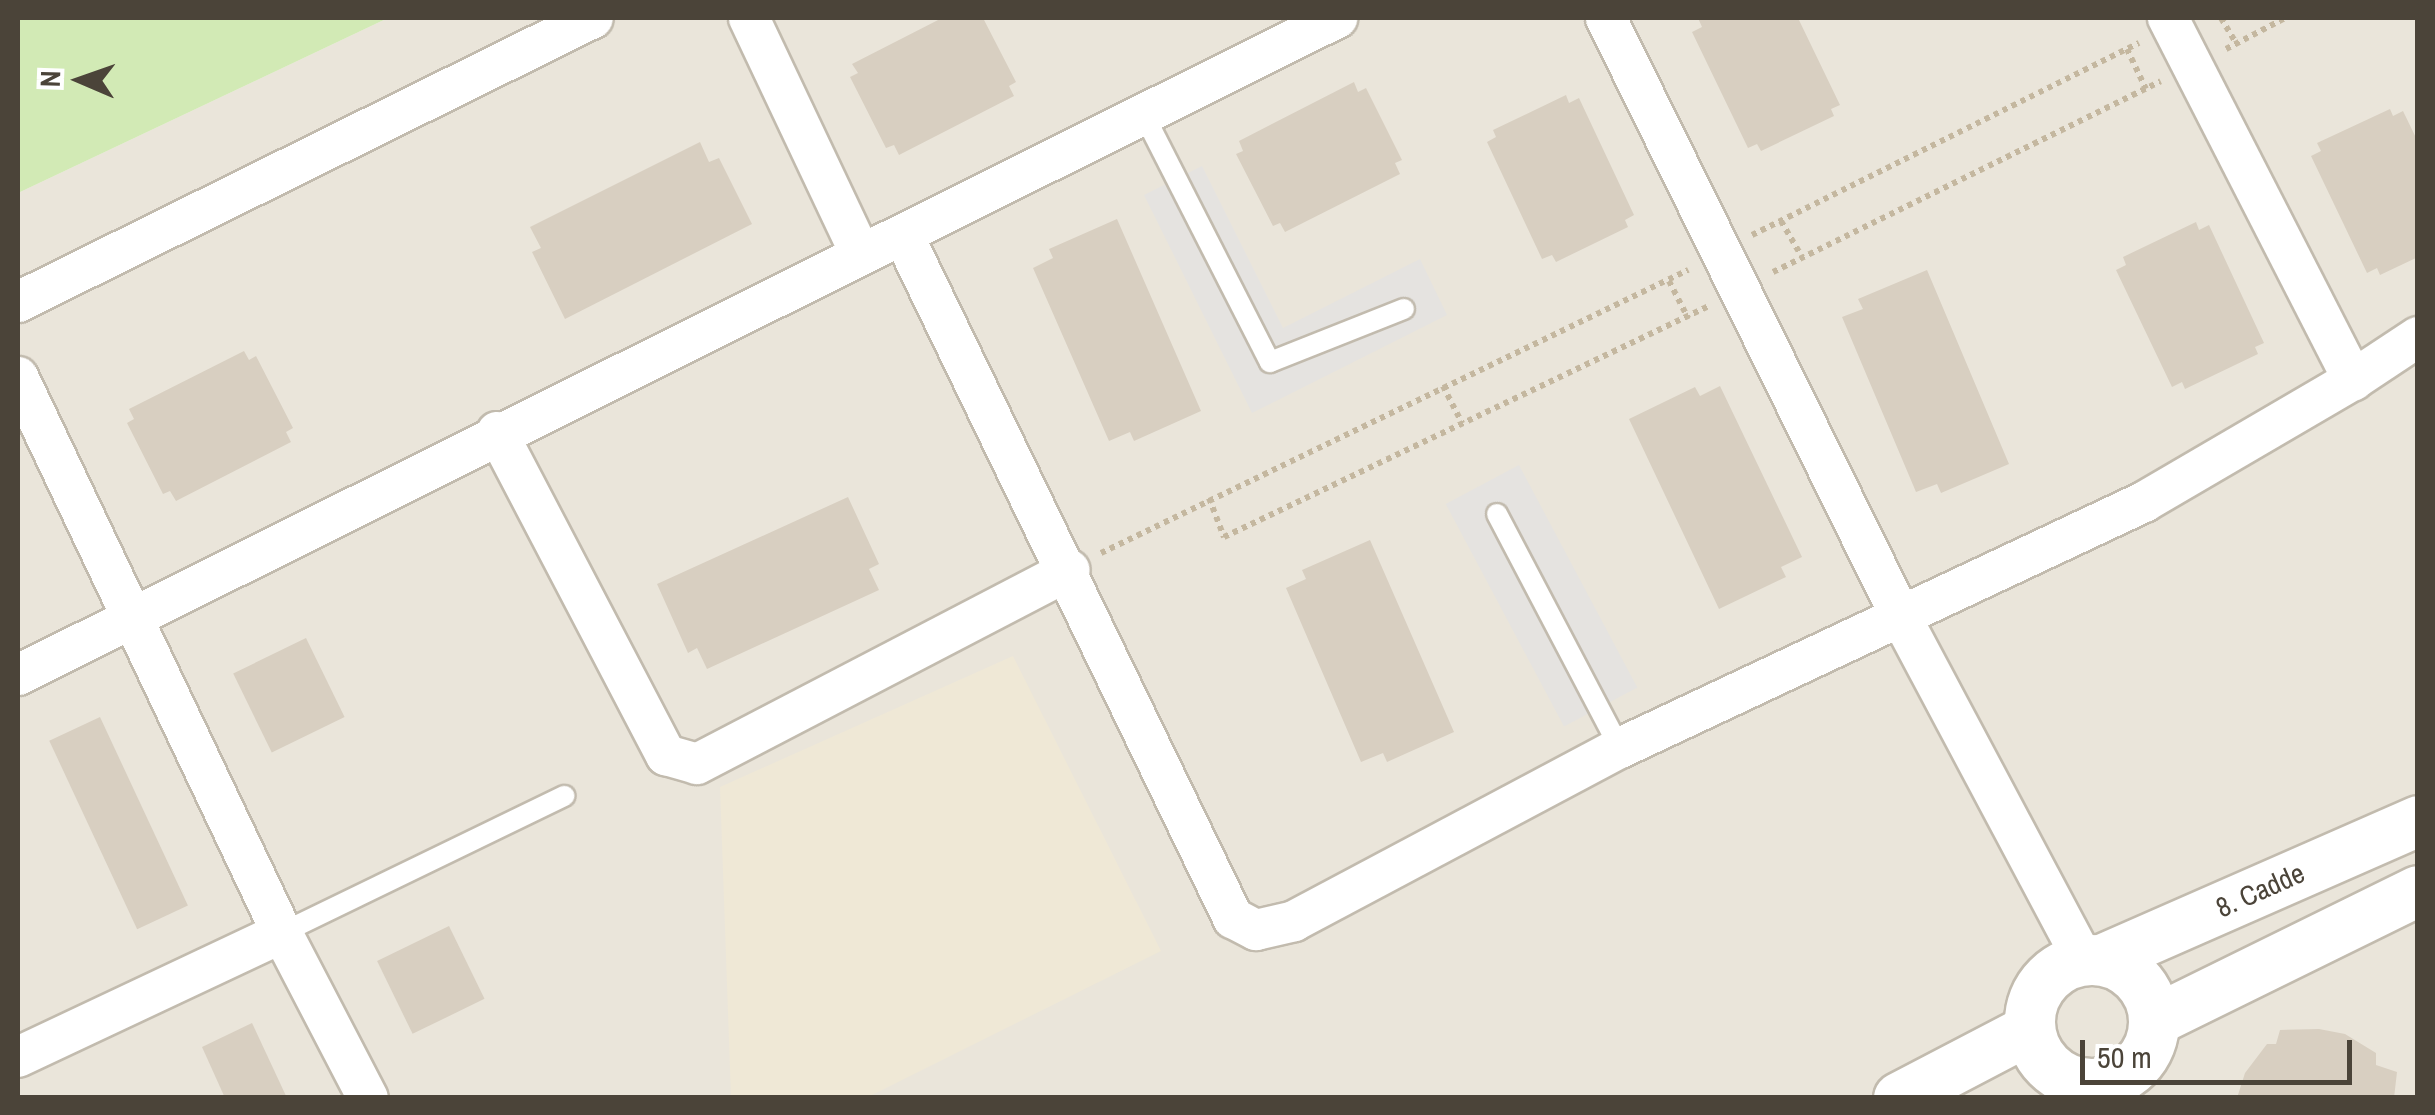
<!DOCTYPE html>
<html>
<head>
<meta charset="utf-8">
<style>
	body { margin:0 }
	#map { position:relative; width:2435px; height:1115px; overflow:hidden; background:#f6f3ec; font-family:"Archivo Narrow",sans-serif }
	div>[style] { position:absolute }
	.residential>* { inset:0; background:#eae5da }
	.education>* { inset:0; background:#efe8d6 }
	.green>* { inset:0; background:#d2eab5 }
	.parking>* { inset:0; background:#e5e3e0; transform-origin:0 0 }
	.building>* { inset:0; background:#d8cfc1; transform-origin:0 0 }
	.path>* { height:6px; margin-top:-3px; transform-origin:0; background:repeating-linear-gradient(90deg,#c4b79f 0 5px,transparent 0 10px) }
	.roads { filter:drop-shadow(2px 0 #c2bbae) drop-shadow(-2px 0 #c2bbae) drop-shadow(0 2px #c2bbae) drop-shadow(0 -2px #c2bbae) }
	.service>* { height:20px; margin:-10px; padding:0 10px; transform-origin:10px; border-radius:10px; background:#fff }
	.minor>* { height:40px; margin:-20px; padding:0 20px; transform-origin:20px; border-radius:20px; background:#fff }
	.tertiary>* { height:50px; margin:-25px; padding:0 25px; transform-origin:25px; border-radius:25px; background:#fff }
	.tertiary>.ring { margin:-25px; padding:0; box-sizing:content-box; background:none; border:50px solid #fff; border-radius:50% }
	span { translate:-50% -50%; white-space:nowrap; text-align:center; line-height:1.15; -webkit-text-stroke:10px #fff; paint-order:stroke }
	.street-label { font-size:28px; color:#4b4439 }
	.frame { position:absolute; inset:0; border:20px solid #4b4439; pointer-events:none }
	.north { position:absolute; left:30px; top:30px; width:100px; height:100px; -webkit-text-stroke:8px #fff; paint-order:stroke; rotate:272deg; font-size:28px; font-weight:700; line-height:40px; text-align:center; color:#4b4439 }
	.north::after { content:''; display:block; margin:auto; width:35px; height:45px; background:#4b4439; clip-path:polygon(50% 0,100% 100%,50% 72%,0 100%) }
	.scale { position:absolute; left:2080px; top:1040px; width:272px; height:45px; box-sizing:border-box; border:5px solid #4b4439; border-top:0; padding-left:12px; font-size:30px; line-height:35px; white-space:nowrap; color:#4b4439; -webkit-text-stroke:8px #fff; paint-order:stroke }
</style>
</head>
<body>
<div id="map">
	<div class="residential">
		<div style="clip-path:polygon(388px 18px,2417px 18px,2417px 1097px,18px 1097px,18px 193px)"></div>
	</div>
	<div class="education">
		<div style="clip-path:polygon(1013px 656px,1161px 951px,868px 1097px,731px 1097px,720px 787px)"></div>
	</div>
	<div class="green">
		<div style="clip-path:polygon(18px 18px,388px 18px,18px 193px)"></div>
	</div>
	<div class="parking">
		<div style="clip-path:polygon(1202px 166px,1283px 328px,1420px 259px,1447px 315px,1252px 413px,1144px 195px)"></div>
		<div style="left:1519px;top:465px;width:252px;height:83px;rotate:62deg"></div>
	</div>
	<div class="building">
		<div style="clip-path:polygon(942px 18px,983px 18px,1016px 82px,1009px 86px,1014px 96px,899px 155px,894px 145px,886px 148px,850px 77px,858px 73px,852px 64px)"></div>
		<div style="clip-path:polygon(1698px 18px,1798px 18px,1840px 105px,1831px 109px,1834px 116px,1761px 151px,1757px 144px,1748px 148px,1692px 32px,1702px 27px)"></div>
		<div style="clip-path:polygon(1354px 82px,1358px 92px,1366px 88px,1402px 160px,1395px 163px,1400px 174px,1285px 232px,1280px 223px,1273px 226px,1236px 154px,1243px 151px,1239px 141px)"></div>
		<div style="clip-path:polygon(1566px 95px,1569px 103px,1579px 98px,1634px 215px,1625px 220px,1628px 227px,1556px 262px,1552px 255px,1542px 259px,1487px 142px,1496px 137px,1493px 130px)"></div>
		<div style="clip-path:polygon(2390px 109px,2393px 116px,2403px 111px,2418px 142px,2418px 257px,2380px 275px,2377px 268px,2367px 273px,2311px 156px,2321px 151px,2317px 143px)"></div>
		<div style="clip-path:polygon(700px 142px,709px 162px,719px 158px,752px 224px,565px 319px,532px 252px,541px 248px,530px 227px)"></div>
		<div style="clip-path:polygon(1117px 219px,1201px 411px,1134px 441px,1130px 432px,1109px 441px,1033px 268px,1053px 258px,1049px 249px)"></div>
		<div style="clip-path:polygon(2196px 222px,2199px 230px,2209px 225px,2264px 343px,2255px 347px,2258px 354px,2185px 389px,2182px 382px,2172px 387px,2116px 270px,2126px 265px,2123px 257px)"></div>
		<div style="clip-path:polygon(1927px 270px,2009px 464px,1941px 493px,1937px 484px,1916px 492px,1842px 317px,1863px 309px,1858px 299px)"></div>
		<div style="clip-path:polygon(244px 351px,249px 360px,256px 356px,293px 428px,286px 432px,291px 442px,176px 501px,170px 491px,163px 494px,127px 423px,134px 419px,129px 409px)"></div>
		<div style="clip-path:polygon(1720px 386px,1802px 557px,1781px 567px,1786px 577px,1719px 609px,1629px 419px,1695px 387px,1700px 396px)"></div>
		<div style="clip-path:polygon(848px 497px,879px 564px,869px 569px,879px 590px,707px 669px,697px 648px,688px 653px,657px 584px)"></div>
		<div style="clip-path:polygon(1370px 540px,1454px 732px,1387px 762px,1383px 753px,1361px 762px,1286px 588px,1306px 579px,1302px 570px)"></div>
		<div style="left:306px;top:638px;width:88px;height:81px;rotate:64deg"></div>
		<div style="left:100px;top:717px;width:208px;height:56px;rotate:65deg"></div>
		<div style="left:449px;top:926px;width:81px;height:80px;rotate:64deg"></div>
		<div style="clip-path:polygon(252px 1023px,287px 1098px,225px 1098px,202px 1047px)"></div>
		<div style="clip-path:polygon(2319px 1029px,2345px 1034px,2376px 1053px,2376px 1065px,2397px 1072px,2394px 1098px,2237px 1098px,2245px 1073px,2267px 1044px,2276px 1044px,2280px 1030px)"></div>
	</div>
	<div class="path">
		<div style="left:2221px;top:18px;width:29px;rotate:59deg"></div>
		<div style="left:2127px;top:49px;width:44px;rotate:64.6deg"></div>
		<div style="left:2226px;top:49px;width:67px;rotate:-27.7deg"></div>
		<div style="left:1781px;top:221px;width:42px;rotate:59.7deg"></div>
		<div style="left:1752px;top:235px;width:432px;rotate:-26.4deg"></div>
		<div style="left:1773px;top:272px;width:432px;rotate:-26.2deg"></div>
		<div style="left:1669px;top:281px;width:42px;rotate:62.8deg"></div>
		<div style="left:1443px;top:386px;width:42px;rotate:62.8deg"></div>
		<div style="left:1209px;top:498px;width:42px;rotate:69deg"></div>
		<div style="left:1224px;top:537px;width:537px;rotate:-25.47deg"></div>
		<div style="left:1101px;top:553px;width:652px;rotate:-25.74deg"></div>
	</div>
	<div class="roads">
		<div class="service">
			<div style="left:1145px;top:117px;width:275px;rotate:63deg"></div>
			<div style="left:1270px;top:362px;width:144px;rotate:-21.6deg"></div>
			<div style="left:1497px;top:514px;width:264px;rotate:62.3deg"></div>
			<div style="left:282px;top:933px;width:314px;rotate:-25.9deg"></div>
		</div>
		<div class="minor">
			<div style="left:749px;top:18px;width:260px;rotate:64.7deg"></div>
			<div style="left:1606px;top:18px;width:670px;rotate:63.78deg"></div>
			<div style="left:1902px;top:619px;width:386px;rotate:62deg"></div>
			<div style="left:2168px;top:18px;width:407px;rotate:62.9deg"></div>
			<div style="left:903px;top:235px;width:759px;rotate:64.21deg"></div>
			<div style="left:1233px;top:918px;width:26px;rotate:28deg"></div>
			<div style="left:1256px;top:930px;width:39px;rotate:-13deg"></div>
			<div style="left:1294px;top:921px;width:369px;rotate:-28deg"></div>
			<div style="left:1620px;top:748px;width:579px;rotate:-25.15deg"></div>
			<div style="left:2144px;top:502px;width:242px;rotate:-30.3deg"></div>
			<div style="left:2353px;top:380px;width:78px;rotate:-33.5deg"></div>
			<div style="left:18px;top:302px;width:641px;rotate:-26.29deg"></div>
			<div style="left:18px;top:377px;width:615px;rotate:64.6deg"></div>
			<div style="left:282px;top:933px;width:186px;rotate:62.5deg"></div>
			<div style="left:497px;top:432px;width:365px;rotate:62.4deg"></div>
			<div style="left:666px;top:755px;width:32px;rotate:16deg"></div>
			<div style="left:697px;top:764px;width:420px;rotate:-27.5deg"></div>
			<div style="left:18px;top:675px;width:1474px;rotate:-26.48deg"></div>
			<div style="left:18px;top:1057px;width:292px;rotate:-25.2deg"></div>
		</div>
		<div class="tertiary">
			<div class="ring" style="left:2030px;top:960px;width:74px;height:74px"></div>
			<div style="left:2102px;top:960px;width:345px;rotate:-23.7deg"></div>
			<div style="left:2154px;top:1021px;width:294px;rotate:-26.2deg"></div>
			<div style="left:1899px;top:1098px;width:147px;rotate:-27.6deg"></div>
		</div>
	</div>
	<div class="street-label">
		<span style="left:2260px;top:890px;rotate:-24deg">8. Cadde</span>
	</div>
	<div class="frame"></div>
	<div class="north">N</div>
	<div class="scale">50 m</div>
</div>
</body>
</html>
